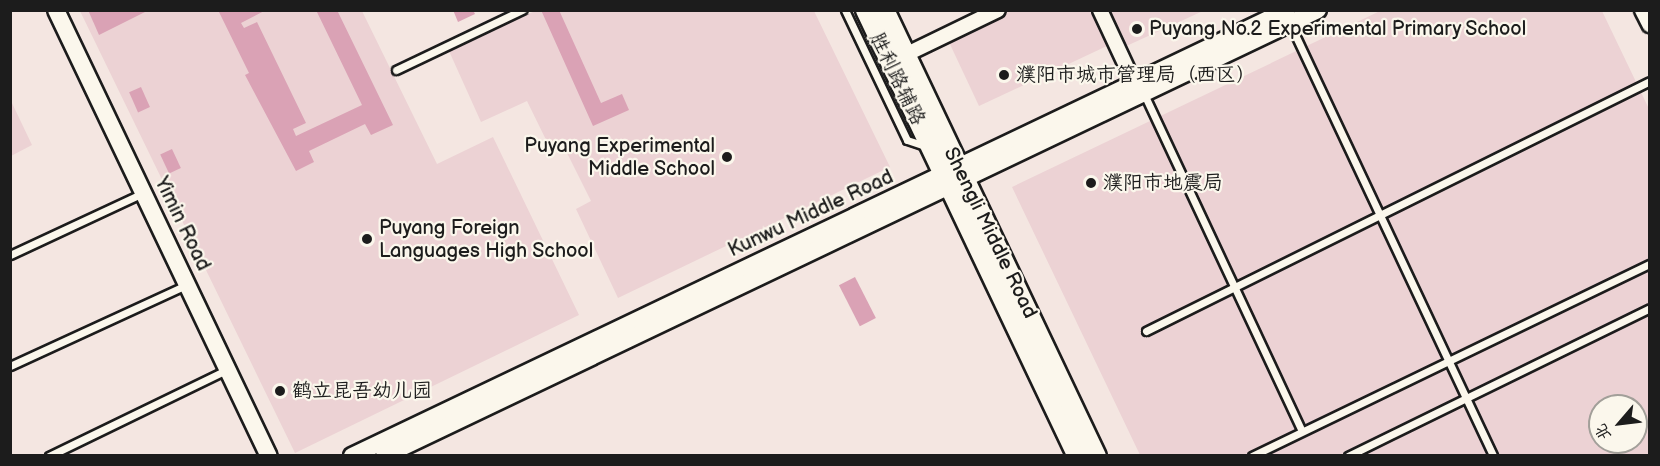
<!DOCTYPE html>
<html>
<head>
<meta charset="utf-8">
<style>
	body { margin:0 }
	#map { position:relative; width:1660px; height:466px; overflow:hidden; background:#f4e6e1; font-family:"Balsamiq Sans","LXGW WenKai TC",sans-serif }
	div>[style] { position:absolute }
	.built>* { inset:0; background:#ecd2d4 }
	.building>* { inset:0; background:#daa2b5; transform-origin:0 0 }
	.roads { filter:drop-shadow(2px 0 #1c1c1c) drop-shadow(-2px 0 #1c1c1c) drop-shadow(0 2px #1c1c1c) drop-shadow(0 -2px #1c1c1c) }
	.service>* { height:7px; margin:-3.5px; padding:0 3.5px; transform-origin:3.5px; border-radius:3.5px; background:#fbf7ec }
	.minor>* { height:14px; margin:-7px; padding:0 7px; transform-origin:7px; border-radius:7px; background:#fbf7ec }
	.tertiary>* { height:16px; margin:-8px; padding:0 8px; transform-origin:8px; border-radius:8px; background:#fbf7ec }
	.secondary>* { height:20px; margin:-10px; padding:0 10px; transform-origin:10px; border-radius:10px; background:#fbf7ec }
	.dots>* { width:16px; height:16px; translate:-50% -50%; box-sizing:border-box; border:3px solid #fbf7ec; border-radius:50% }
	span { translate:-50% -50%; white-space:nowrap; text-align:center; line-height:1.15; -webkit-text-stroke:4.5px #fbf7ec; paint-order:stroke }
	.poi-label { font-size:20px; color:#1c1c1c }
	.left { translate:0 -50%; text-align:left }
	.right { translate:-100% -50%; text-align:right }
	.street-label { font-size:20px; color:#1c1c1c }
	.frame { position:absolute; inset:0; border:12px solid #1c1c1c; pointer-events:none }
	.north { position:absolute; left:1588px; top:394px; width:60px; height:60px; box-sizing:border-box; background:#fbf7ec; border:2px solid #a29f99; border-radius:50%; rotate:242deg; font-size:16px; font-weight:700; line-height:24px; text-align:center; color:#1c1c1c }
	.north::after { content:''; display:block; margin:auto; width:21px; height:27px; background:#1c1c1c; clip-path:polygon(50% 0,100% 100%,50% 72%,0 100%) }
</style>
</head>
<body>
<div id="map">
	<div class="built">
		<div style="clip-path:polygon(1093px 10px,1109px 45px,979px 106px,948px 40px,1010px 11px)"></div>
		<div style="clip-path:polygon(80px 11px,362px 11px,437px 164px,493px 137px,579px 315px,295px 453px)"></div>
		<div style="clip-path:polygon(535px 11px,814px 11px,890px 167px,618px 298px,576px 209px,591px 201px,562px 143px,550px 148px,527px 101px,481px 122px,449px 51px)"></div>
		<div style="clip-path:polygon(1104px 11px,1203px 11px,1122px 48px)"></div>
		<div style="clip-path:polygon(evenodd,1380px 11px,1602px 11px,1649px 109px,1649px 455px,1140px 455px,1012px 187px,1380px 11px,1600px 406px,1636px 406px,1636px 442px,1600px 442px,1600px 406px)"></div>
		<div style="clip-path:polygon(11px 101px,32px 145px,11px 156px,10px 156px)"></div>
	</div>
	<div class="building">
		<div style="clip-path:polygon(88px 10px,149px 10px,99px 35px)"></div>
		<div style="clip-path:polygon(218px 10px,266px 10px,241px 23px,244px 28px,257px 22px,306px 123px,293px 129px,296px 136px,362px 105px,316px 10px,337px 10px,393px 125px,371px 135px,365px 124px,309px 151px,314px 162px,296px 171px,245px 75px,249px 73px)"></div>
		<div style="clip-path:polygon(453px 10px,473px 10px,475px 14px,458px 22px)"></div>
		<div style="clip-path:polygon(541px 10px,559px 10px,601px 103px,622px 94px,629px 110px,593px 126px)"></div>
		<div style="left:141px;top:87px;width:22px;height:13px;rotate:66deg"></div>
		<div style="left:172px;top:149px;width:21px;height:13px;rotate:65deg"></div>
		<div style="left:855px;top:277px;width:46px;height:18px;rotate:63deg"></div>
	</div>
	<div class="roads">
		<div class="service">
			<div style="left:845px;top:10px;width:144px;rotate:64.5deg"></div>
			<div style="left:907px;top:140px;width:22px;rotate:18deg"></div>
			<div style="left:1290px;top:24px;width:477px;rotate:64.8deg"></div>
			<div style="left:396px;top:70px;width:140px;rotate:-25.5deg"></div>
			<div style="left:1144px;top:94px;width:372px;rotate:64.9deg"></div>
			<div style="left:10px;top:255px;width:147px;rotate:-25deg"></div>
			<div style="left:1146px;top:331px;width:563px;rotate:-26.38deg"></div>
			<div style="left:10px;top:366px;width:196px;rotate:-24.7deg"></div>
			<div style="left:49px;top:456px;width:199px;rotate:-25.9deg"></div>
			<div style="left:1252px;top:456px;width:442px;rotate:-25.8deg"></div>
			<div style="left:1348px;top:456px;width:336px;rotate:-26.1deg"></div>
		</div>
		<div class="minor">
			<div style="left:1100px;top:10px;width:81px;rotate:65deg"></div>
			<div style="left:905px;top:55px;width:103px;rotate:-25.8deg"></div>
		</div>
		<div class="tertiary">
			<div style="left:56px;top:10px;width:494px;rotate:64.5deg"></div>
			<div style="left:1643px;top:10px;width:16px;rotate:63deg"></div>
			<div style="left:352px;top:456px;width:1036px;rotate:-25.5deg"></div>
			<div style="left:384px;top:456px;width:1035px;rotate:-25.53deg"></div>
		</div>
		<div class="secondary">
			<div style="left:866px;top:10px;width:494px;rotate:64.6deg"></div>
			<div style="left:884px;top:10px;width:494px;rotate:64.6deg"></div>
		</div>
	</div>
	<div class="dots">
		<div style="left:1137px;top:29px;background:#1c1c1c"></div>
		<div style="left:1004px;top:75px;background:#1c1c1c"></div>
		<div style="left:727px;top:157px;background:#1c1c1c"></div>
		<div style="left:1091px;top:183px;background:#1c1c1c"></div>
		<div style="left:367px;top:239px;background:#1c1c1c"></div>
		<div style="left:280px;top:391px;background:#1c1c1c"></div>
	</div>
	<div class="poi-label">
		<span class="left" style="left:1149px;top:29px">Puyang No.2 Experimental Primary School</span>
		<span class="left" style="left:1016px;top:75px">濮阳市城市管理局（西区）</span>
		<span class="right" style="left:715px;top:158px">Puyang Experimental<br>Middle School</span>
		<span class="left" style="left:1103px;top:183px">濮阳市地震局</span>
		<span class="left" style="left:379px;top:240px">Puyang Foreign<br>Languages High School</span>
		<span class="left" style="left:292px;top:391px">鹤立昆吾幼儿园</span>
	</div>
	<div class="street-label">
		<span style="left:897px;top:79px;rotate:64deg">胜利路辅路</span>
		<span style="left:811px;top:214px;rotate:-25deg">Kunwu Middle Road</span>
		<span style="left:182px;top:224px;rotate:64deg">Yimin Road</span>
		<span style="left:990px;top:233px;rotate:64deg">Shengli Middle Road</span>
	</div>
	<div class="frame"></div>
	<div class="north">北</div>
</div>
</body>
</html>
